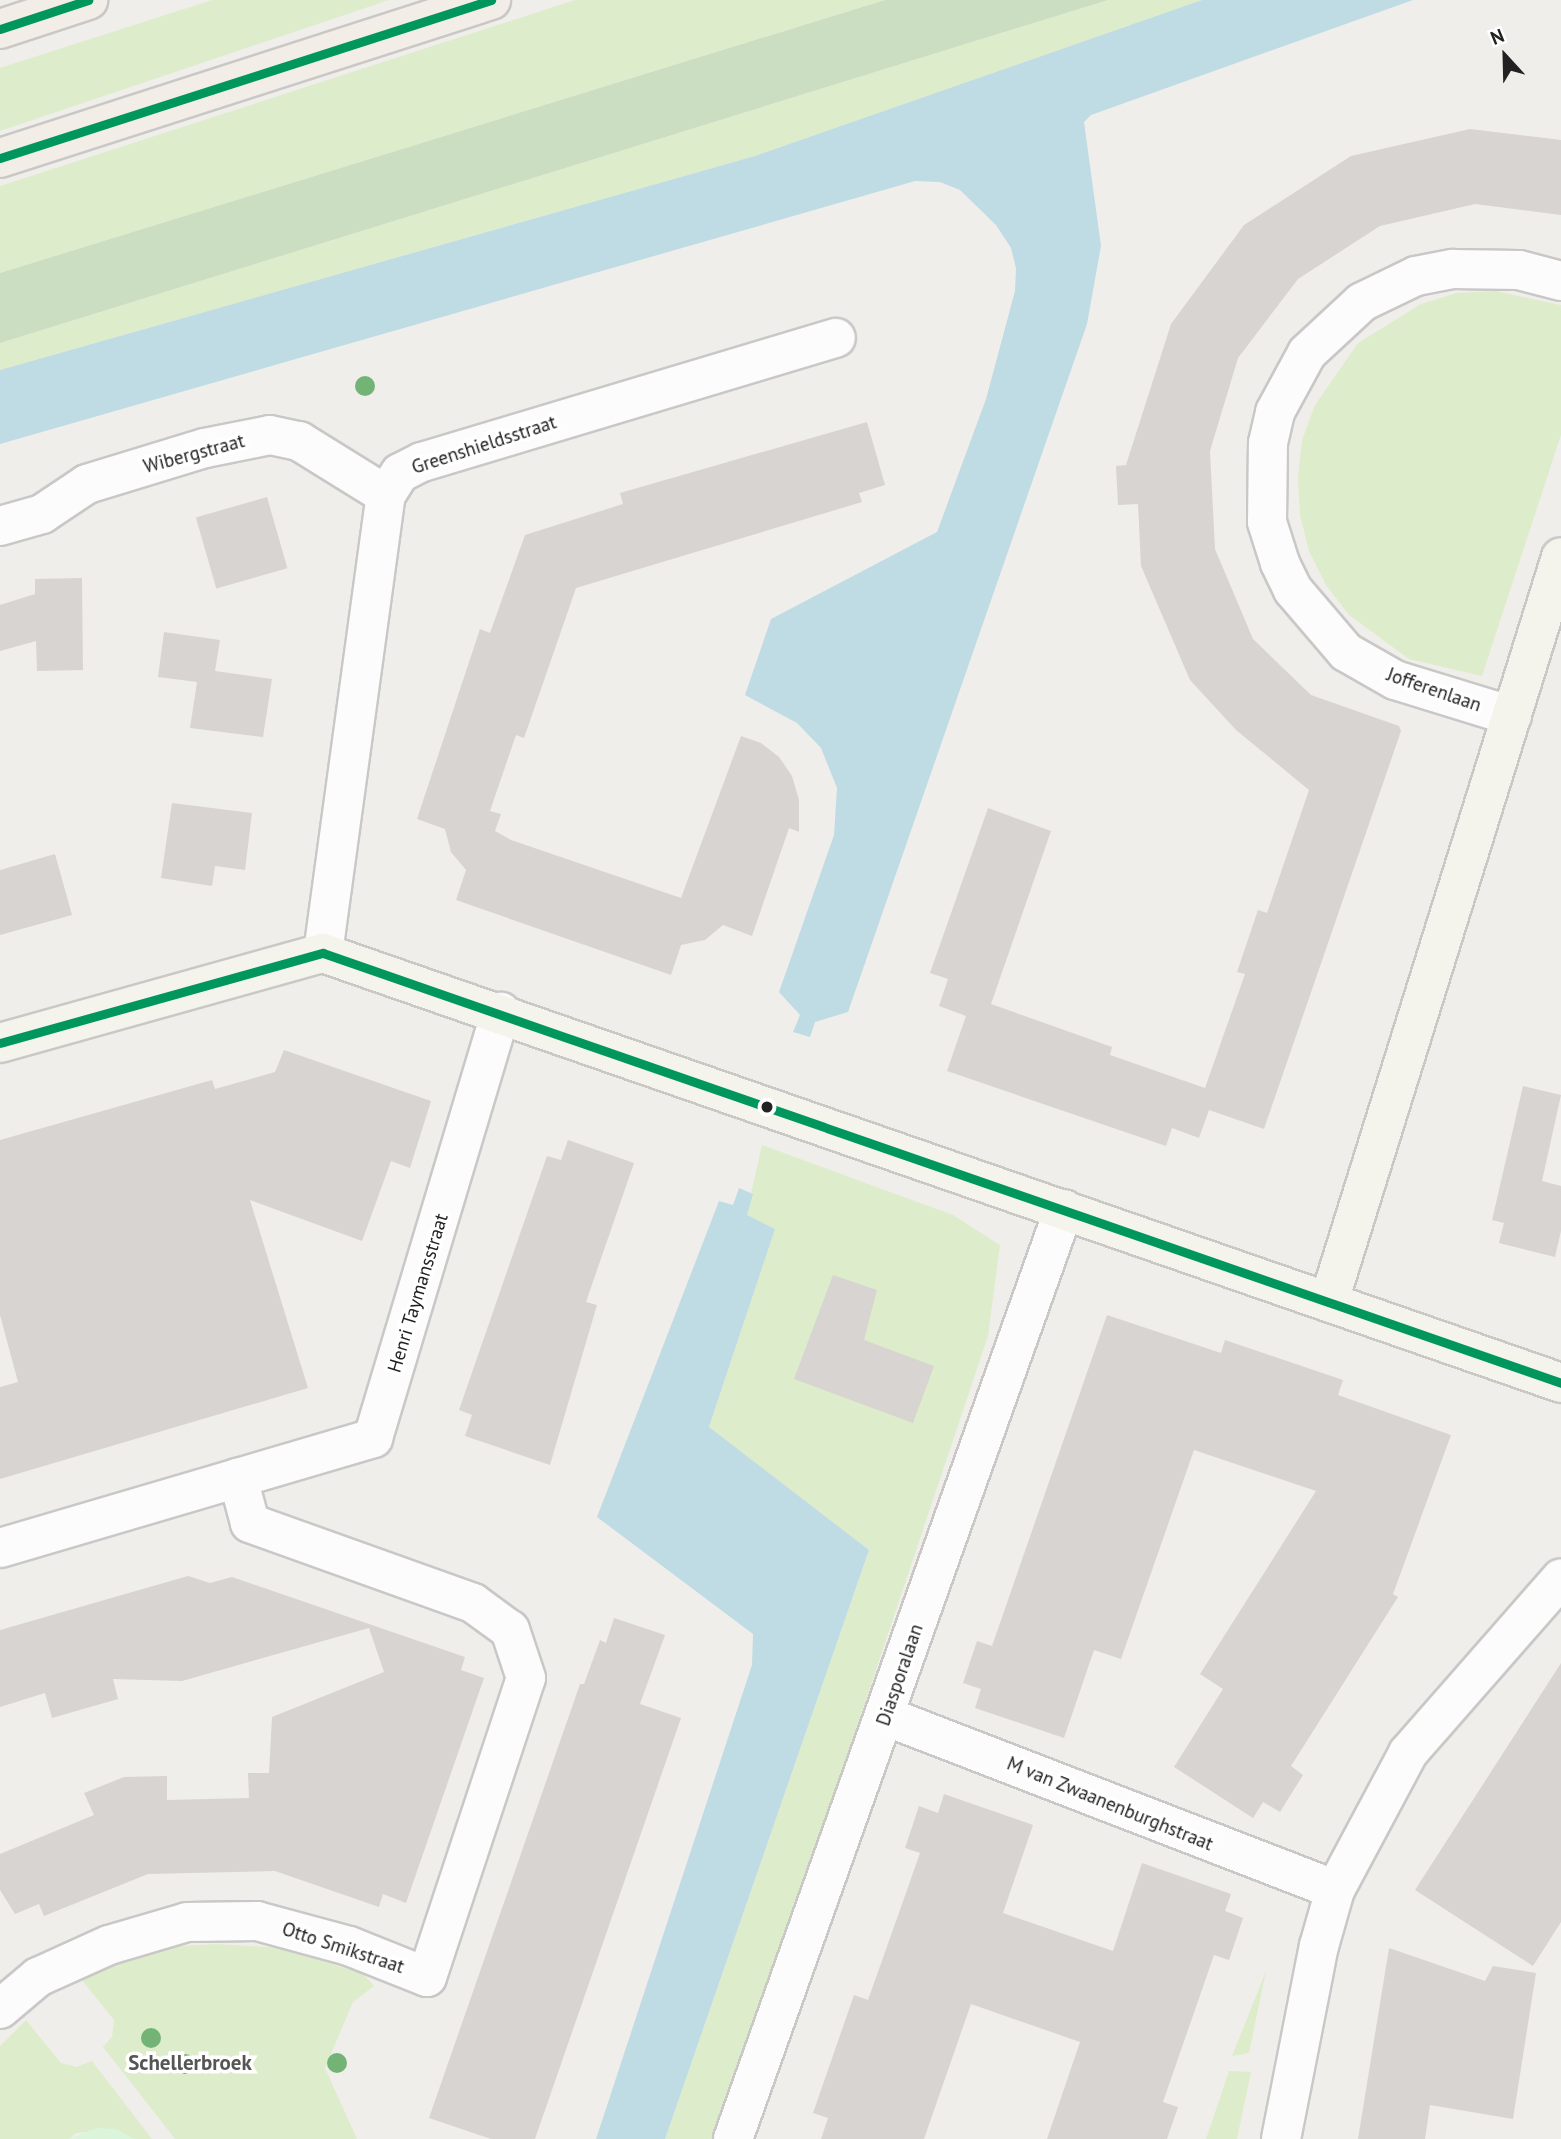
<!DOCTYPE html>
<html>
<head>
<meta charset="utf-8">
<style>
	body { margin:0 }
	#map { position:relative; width:1561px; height:2139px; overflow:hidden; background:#f0eeeb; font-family:"PT Sans",sans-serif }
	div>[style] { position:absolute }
	.grass>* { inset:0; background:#ddeccb }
	.forest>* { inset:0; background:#cbdec1 }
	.park>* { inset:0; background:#daf5da }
	.water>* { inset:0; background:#bfdbe3 }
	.building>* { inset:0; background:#d7d4d2; transform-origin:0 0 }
	.roads { filter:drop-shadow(2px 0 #c9c8c7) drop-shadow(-2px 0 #c9c8c7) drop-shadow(0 2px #c9c8c7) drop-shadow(0 -2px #c9c8c7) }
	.street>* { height:38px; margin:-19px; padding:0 19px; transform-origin:19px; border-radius:19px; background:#fdfcfc }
	.secondary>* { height:38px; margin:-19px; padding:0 19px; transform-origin:19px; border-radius:19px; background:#f4f4ed }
	.primary>* { height:38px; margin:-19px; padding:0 19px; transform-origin:19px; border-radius:19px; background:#f3ede7 }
	.bus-1>* { height:9px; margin:-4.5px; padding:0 4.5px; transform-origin:4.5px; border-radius:4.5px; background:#00965e }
	.trees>* { width:20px; height:20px; margin:-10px; border-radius:50%; background:#73b476 }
	.dots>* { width:19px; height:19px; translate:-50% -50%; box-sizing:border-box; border:4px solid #fff; border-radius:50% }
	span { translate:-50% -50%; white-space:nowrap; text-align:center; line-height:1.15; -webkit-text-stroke:7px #fff; paint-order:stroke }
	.street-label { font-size:19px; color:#222 }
	.neighbourhood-label { font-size:21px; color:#555; font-weight:700 }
	.north { position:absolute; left:1470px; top:21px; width:70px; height:70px; -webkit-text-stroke:5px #fff; paint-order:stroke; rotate:338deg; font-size:19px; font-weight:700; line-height:28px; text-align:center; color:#222 }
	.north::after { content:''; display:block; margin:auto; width:24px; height:32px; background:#222; clip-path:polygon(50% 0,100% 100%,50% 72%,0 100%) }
</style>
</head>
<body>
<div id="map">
	<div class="grass">
		<div style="clip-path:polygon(212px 0,389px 0,0 131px,0 68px)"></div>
		<div style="clip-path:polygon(575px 0,885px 0,0 273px,0 186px)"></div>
		<div style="clip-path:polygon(1108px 0,1202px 0,755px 156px,0 370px,0 343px)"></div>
		<div style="clip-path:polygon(1495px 291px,1561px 305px,1561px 435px,1482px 676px,1409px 659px,1349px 615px,1326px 585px,1309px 551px,1300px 515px,1298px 477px,1302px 440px,1315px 405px,1358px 343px,1421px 304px,1457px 293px)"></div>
		<div style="clip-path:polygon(762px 1145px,953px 1215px,1000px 1245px,988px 1336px,791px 1923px,711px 2139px,665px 2139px,869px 1550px,709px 1427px,775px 1229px,746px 1215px)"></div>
		<div style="clip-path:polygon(216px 1944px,282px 1948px,363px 1974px,374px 1986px,353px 2002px,325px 2068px,357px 2139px,175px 2139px,103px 2047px,112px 2037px,114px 2020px,81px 1979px,121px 1960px,165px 1947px)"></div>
		<div style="clip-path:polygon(1266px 1971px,1249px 2053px,1232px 2056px)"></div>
		<div style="clip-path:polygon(26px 2020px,61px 2063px,77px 2067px,92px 2061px,152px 2139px,134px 2139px,116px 2129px,76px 2133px,69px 2139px,0 2139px,0 2046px)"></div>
		<div style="clip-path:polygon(1229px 2071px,1251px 2072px,1237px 2139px,1206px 2139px)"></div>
	</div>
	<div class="forest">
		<div style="clip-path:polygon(885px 0,1108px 0,0 343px,0 273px)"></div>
	</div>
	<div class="park">
		<div style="clip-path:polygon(96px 2128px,116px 2129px,134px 2139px,69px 2139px)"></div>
	</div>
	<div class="water">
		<div style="clip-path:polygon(1202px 0,1413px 0,1091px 115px,1084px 122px,1101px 246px,1087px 324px,848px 1012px,815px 1022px,810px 1037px,793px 1032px,800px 1015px,779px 992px,834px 835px,837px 788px,821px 748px,797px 723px,745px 695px,771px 619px,937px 532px,986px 399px,1015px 291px,1016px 268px,1011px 248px,996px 225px,960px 190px,940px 182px,915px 181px,0 444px,0 370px,755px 156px)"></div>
		<div style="clip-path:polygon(739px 1188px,753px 1194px,747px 1215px,775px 1229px,709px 1427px,869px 1550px,665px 2139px,596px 2139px,752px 1665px,753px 1634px,597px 1517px,719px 1201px,733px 1205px)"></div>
	</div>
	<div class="building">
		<div style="clip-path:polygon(1470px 129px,1561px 140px,1561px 215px,1475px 204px,1380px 226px,1298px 279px,1238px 358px,1210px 451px,1215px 549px,1253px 639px,1311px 695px,1399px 726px,1401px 731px,1264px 1129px,1209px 1110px,1199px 1138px,1172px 1128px,1166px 1146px,947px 1071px,966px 1016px,939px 1006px,948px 979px,930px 973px,988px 808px,1051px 831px,991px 1004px,1112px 1047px,1110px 1055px,1205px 1088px,1245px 974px,1237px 972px,1258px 910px,1267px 913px,1309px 790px,1236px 730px,1190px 680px,1141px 566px,1138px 504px,1118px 505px,1116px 466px,1126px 465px,1171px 324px,1244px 225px,1351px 156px)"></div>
		<div style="clip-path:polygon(867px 422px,885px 485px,859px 493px,862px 502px,576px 588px,524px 738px,516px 735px,490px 811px,501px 814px,495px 831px,511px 840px,681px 898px,741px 736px,761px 743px,779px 757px,792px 776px,799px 800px,799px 832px,789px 828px,752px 936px,723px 925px,705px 940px,681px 945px,671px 975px,456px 900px,466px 870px,451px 852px,445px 829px,417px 819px,480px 629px,490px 633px,525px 535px,623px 504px,620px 493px)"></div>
		<div style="left:267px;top:497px;width:74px;height:74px;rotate:74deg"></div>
		<div style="clip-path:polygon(82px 578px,83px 670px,37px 671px,36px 641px,0 651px,0 605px,35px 594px,35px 579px)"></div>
		<div style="clip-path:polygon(164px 632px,220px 640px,215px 671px,272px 679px,263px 737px,190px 728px,197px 682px,158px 677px)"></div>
		<div style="clip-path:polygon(172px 803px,252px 813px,245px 870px,215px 866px,212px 886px,161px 878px)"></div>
		<div style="clip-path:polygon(55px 854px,72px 915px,0 935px,0 870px)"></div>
		<div style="clip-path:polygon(284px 1050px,431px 1101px,410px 1168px,391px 1161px,362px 1241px,250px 1200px,308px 1388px,0 1479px,0 1387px,18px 1382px,0 1315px,0 1140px,212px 1080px,215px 1089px,275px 1072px)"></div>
		<div style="clip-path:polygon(1523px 1086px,1561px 1095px,1542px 1181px,1561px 1186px,1561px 1231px,1555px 1257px,1499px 1243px,1504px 1223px,1492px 1220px)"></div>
		<div style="clip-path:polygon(568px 1140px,634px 1163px,586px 1302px,597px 1305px,550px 1465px,465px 1436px,472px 1415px,459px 1410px,547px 1156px,561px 1160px)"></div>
		<div style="clip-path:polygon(833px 1275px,877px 1290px,864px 1340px,934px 1366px,913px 1423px,794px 1379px)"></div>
		<div style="clip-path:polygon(1107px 1315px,1221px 1353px,1225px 1340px,1343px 1380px,1338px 1395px,1451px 1435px,1393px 1594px,1398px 1597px,1291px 1766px,1303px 1775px,1280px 1812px,1263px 1802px,1253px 1818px,1174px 1767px,1223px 1689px,1200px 1674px,1316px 1491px,1194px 1450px,1121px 1659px,1094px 1650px,1064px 1738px,975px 1708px,981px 1689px,963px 1683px,977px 1641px,992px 1646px)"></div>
		<div style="clip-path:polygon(188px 1576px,210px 1583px,232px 1577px,465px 1657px,461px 1670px,484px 1678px,406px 1903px,383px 1894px,379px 1907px,275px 1871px,148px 1874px,44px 1916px,39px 1904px,15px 1914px,0 1890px,0 1854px,94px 1815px,84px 1793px,124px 1777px,167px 1776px,167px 1800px,249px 1798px,248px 1773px,269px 1773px,272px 1717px,384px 1672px,369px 1628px,182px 1681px,113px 1679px,118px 1699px,52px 1718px,45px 1693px,0 1707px,0 1630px)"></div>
		<div style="clip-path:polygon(614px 1618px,665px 1635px,640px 1704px,681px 1718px,535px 2139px,491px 2139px,429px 2118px,580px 1684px,584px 1684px,600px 1640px,606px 1643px)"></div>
		<div style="clip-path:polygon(1561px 1663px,1561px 1922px,1533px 1966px,1415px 1890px)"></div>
		<div style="clip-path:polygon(944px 1794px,1033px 1825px,1003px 1913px,1113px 1951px,1142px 1863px,1231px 1894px,1225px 1911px,1243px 1918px,1229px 1960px,1214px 1955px,1163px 2102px,1178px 2107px,1167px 2139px,1047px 2139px,1080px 2042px,971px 2004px,924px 2139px,821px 2139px,828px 2118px,813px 2113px,854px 1995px,868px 2000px,907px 1890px,920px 1853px,905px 1848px,919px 1806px,938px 1813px)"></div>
		<div style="clip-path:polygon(1389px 1948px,1485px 1981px,1493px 1966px,1536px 1973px,1513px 2119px,1430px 2105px,1425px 2139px,1358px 2139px)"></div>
	</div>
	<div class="roads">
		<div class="street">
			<div style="left:0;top:526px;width:44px;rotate:-15.9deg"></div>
			<div style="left:42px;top:514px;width:54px;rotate:-33.7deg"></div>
			<div style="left:87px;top:484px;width:123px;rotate:-17deg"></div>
			<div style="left:205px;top:448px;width:66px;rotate:-11.3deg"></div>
			<div style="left:270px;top:435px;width:30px;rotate:12deg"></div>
			<div style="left:299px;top:441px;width:102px;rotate:31.8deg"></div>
			<div style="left:1512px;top:716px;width:122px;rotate:-162.9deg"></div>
			<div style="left:1395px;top:680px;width:56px;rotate:-150.3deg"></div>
			<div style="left:1346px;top:652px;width:82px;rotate:-130.5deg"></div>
			<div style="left:1293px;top:590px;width:30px;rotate:-116deg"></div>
			<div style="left:1280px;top:563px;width:43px;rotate:-107.6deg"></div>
			<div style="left:1267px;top:522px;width:79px;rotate:-89.3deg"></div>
			<div style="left:1268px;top:443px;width:32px;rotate:-77deg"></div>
			<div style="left:1275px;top:412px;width:67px;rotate:-61.5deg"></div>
			<div style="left:1307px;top:353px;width:75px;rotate:-42.8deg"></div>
			<div style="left:1362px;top:302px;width:60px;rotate:-25.7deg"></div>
			<div style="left:1416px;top:276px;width:38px;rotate:-11deg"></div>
			<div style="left:1453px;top:269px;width:66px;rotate:0.9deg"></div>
			<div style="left:1519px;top:270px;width:43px;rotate:14.7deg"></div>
			<div style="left:323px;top:953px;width:462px;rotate:-82.2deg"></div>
			<div style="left:386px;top:495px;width:26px;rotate:-58deg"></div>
			<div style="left:400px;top:473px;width:25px;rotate:-27deg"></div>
			<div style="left:422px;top:462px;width:432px;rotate:-16.7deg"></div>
			<div style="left:0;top:1548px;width:389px;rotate:-16.4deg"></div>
			<div style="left:373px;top:1438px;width:445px;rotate:-73.3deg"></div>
			<div style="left:885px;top:1716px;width:482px;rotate:21.1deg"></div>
			<div style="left:0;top:2009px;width:50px;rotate:-40.1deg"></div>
			<div style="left:38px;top:1977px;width:78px;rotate:-24.3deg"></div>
			<div style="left:109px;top:1945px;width:81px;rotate:-16.4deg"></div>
			<div style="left:187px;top:1922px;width:70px;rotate:-0.8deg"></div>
			<div style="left:257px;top:1921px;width:95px;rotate:15.2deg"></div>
			<div style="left:349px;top:1946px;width:84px;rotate:21.7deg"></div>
			<div style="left:427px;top:1977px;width:315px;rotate:-71.7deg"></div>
			<div style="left:526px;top:1678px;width:51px;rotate:-108.4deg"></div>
			<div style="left:510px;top:1630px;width:46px;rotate:-143.9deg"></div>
			<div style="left:473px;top:1603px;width:237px;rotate:-160.3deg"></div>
			<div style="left:250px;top:1523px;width:47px;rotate:-104.9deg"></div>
			<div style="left:733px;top:2139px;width:987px;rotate:-70.41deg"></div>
			<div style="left:1281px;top:2139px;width:197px;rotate:-78.9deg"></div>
			<div style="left:1319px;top:1946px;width:58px;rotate:-74.1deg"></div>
			<div style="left:1335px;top:1890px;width:155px;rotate:-61.9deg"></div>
			<div style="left:1408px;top:1753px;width:232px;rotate:-48.8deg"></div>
		</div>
		<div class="secondary">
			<div style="left:0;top:1043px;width:335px;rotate:-15.6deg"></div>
			<div style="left:323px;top:953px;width:1311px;rotate:19.15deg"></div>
			<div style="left:1329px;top:1301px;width:779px;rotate:-72.68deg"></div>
		</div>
		<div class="primary">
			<div style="left:0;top:29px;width:93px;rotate:-18.2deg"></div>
			<div style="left:0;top:158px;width:516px;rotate:-17.84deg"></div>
		</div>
	</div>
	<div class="bus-1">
		<div style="left:0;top:29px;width:93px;rotate:-18.2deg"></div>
		<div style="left:0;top:158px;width:516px;rotate:-17.84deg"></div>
		<div style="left:0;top:1043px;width:335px;rotate:-15.6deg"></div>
		<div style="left:323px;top:953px;width:1311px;rotate:19.15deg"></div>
	</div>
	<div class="trees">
		<div style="left:365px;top:386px"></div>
		<div style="left:151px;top:2038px"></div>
		<div style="left:337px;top:2063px"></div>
		<div style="left:185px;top:2064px"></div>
	</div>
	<div class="dots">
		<div style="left:767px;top:1107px;background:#222"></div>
	</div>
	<div class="street-label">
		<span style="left:484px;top:445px;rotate:-18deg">Greenshieldsstraat</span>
		<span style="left:194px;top:454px;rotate:-15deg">Wibergstraat</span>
		<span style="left:1434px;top:690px;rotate:19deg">Jofferenlaan</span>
		<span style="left:418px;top:1293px;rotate:-73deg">Henri Taymansstraat</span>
		<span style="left:900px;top:1675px;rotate:-71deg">Diasporalaan</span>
		<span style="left:1110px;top:1804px;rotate:22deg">M van Zwaanenburghstraat</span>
		<span style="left:343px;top:1948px;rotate:18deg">Otto Smikstraat</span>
	</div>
	<div class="neighbourhood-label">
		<span style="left:190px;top:2063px">Schellerbroek</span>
	</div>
	<div class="north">N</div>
</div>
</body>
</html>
